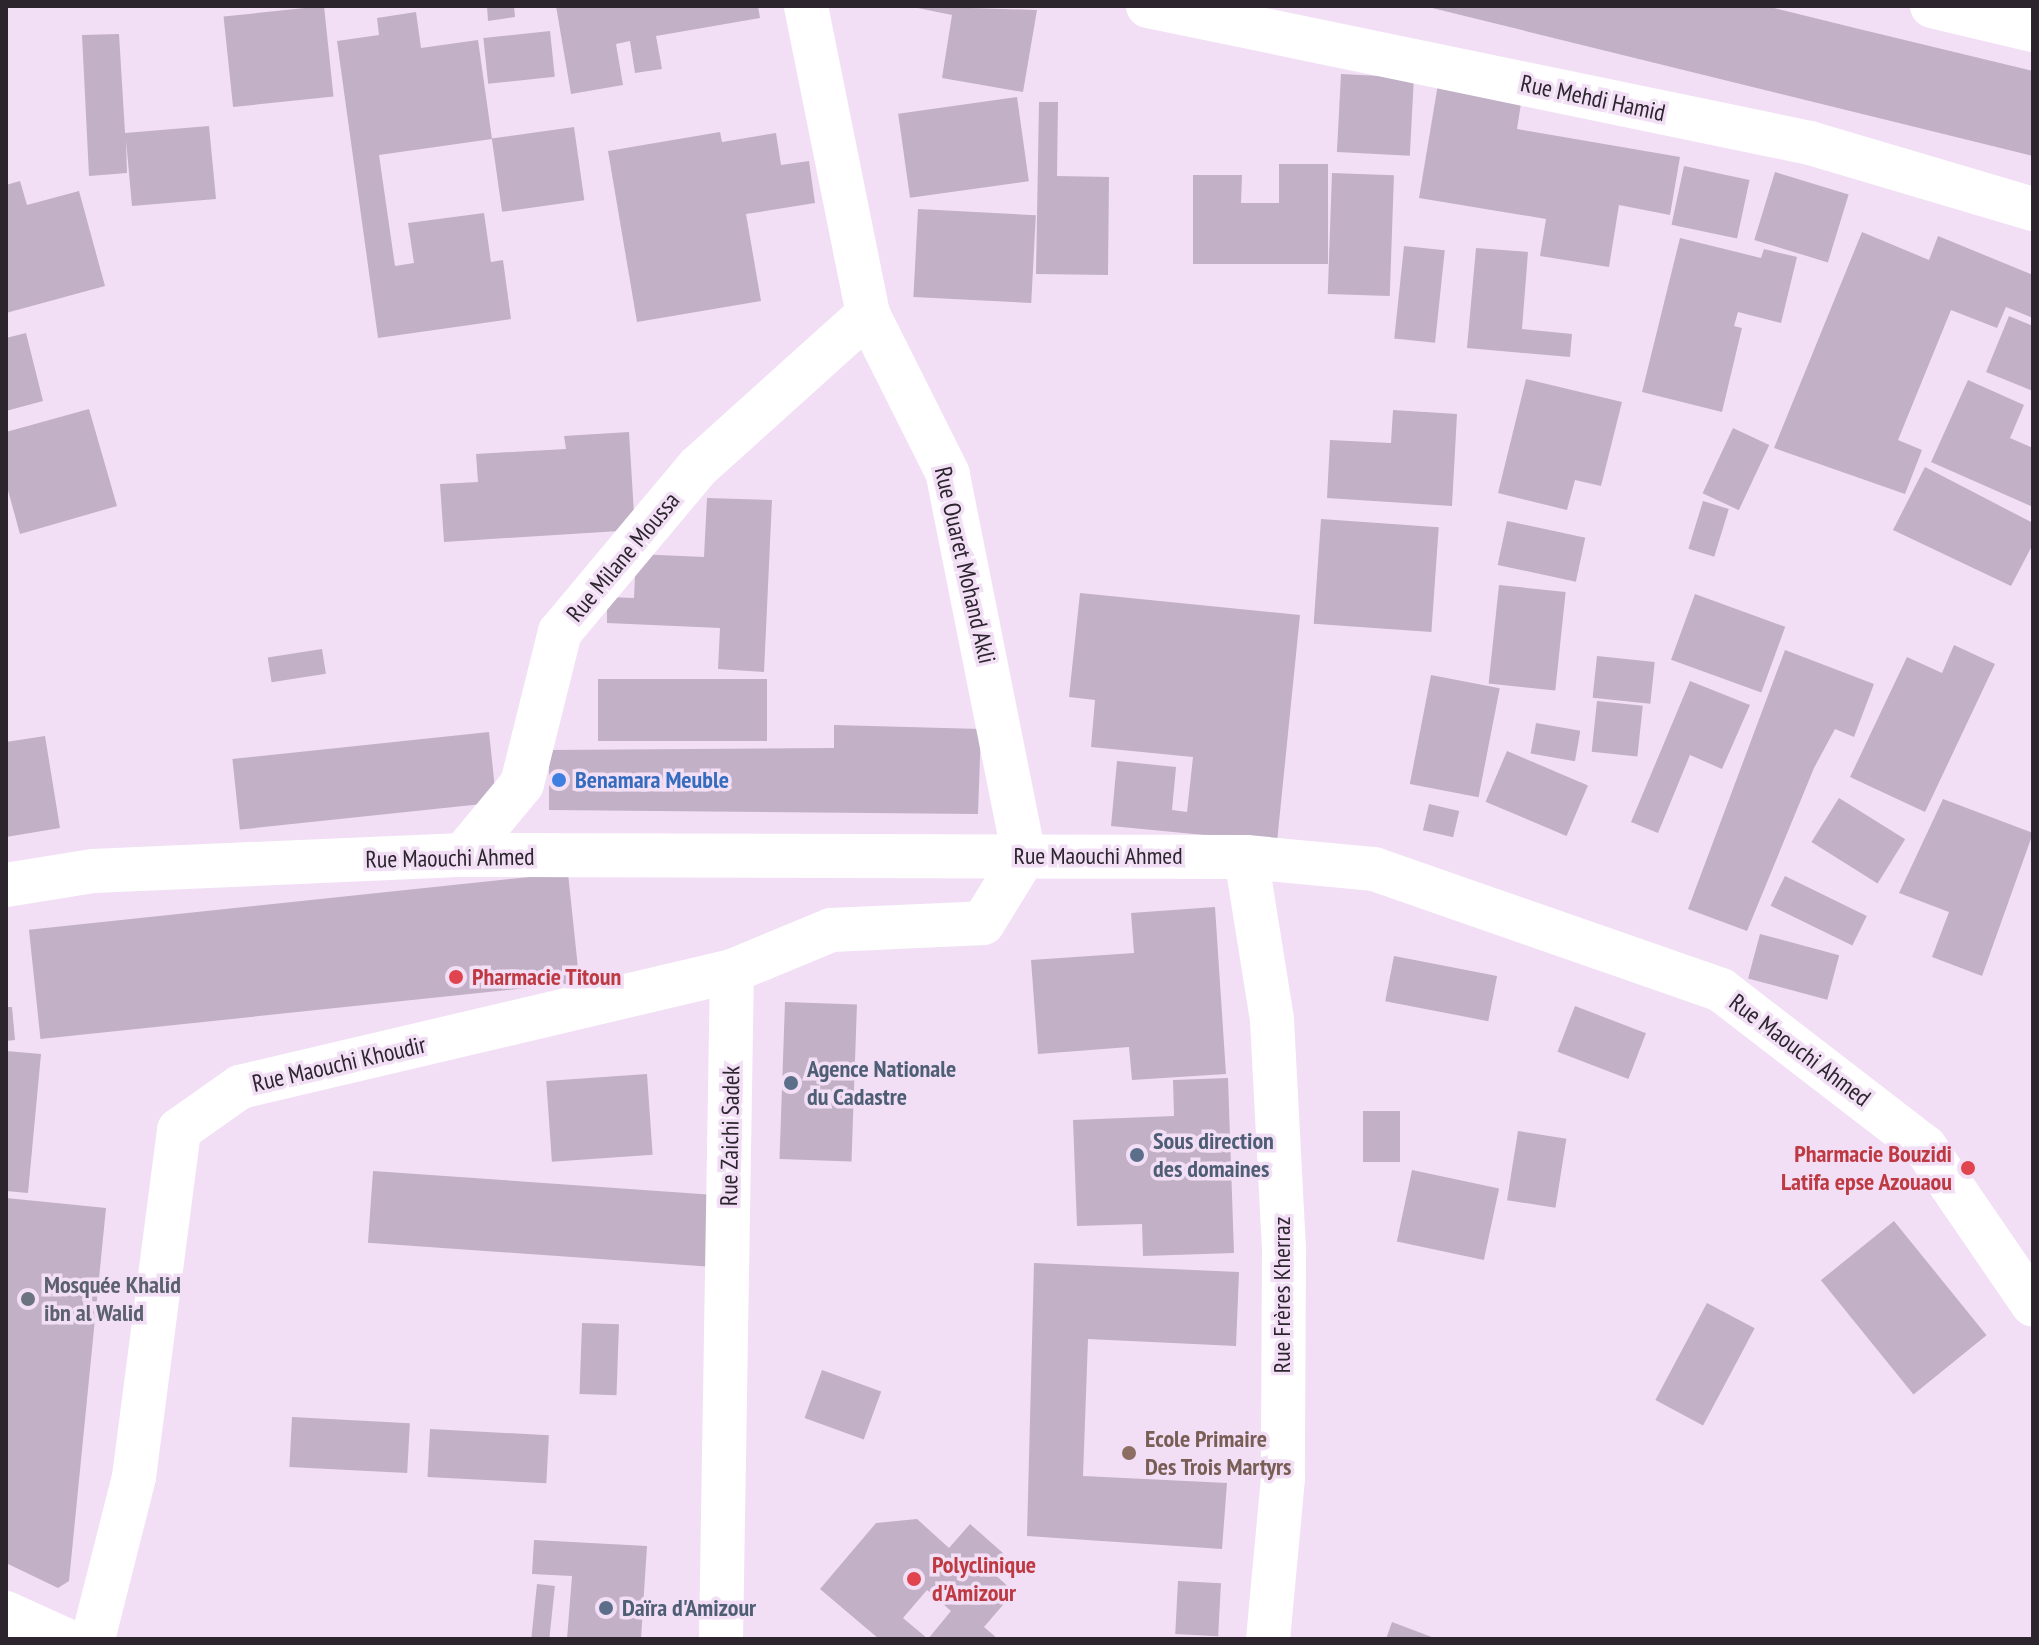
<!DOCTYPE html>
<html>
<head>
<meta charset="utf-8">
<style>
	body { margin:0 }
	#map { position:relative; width:2039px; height:1645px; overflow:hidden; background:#f2dff6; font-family:"PT Sans Narrow",sans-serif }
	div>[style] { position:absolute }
	.building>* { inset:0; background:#c2b0c6; transform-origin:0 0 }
	.street>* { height:44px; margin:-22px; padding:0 22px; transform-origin:22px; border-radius:22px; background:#fff }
	.primary>* { height:44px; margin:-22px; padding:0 22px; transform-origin:22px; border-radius:22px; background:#fff }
	.dots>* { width:22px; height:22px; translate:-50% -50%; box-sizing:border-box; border:4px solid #f2dff6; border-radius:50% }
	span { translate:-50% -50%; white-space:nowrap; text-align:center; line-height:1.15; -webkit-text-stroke:7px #f2dff6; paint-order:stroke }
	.street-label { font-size:24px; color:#2c252d }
	.shop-label { font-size:24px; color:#366cbe; font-weight:700 }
	.left { translate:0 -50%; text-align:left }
	.health-label { font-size:24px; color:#be3a42; font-weight:700 }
	.right { translate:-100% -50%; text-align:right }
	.service-label { font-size:24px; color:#4e5e75; font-weight:700 }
	.worship-label { font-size:24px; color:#5b616d; font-weight:700 }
	.education-label { font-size:24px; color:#785e54; font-weight:700 }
	.frame { position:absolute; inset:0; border:8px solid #2c252d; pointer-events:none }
</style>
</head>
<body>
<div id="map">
	<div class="building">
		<div style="left:324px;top:6px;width:91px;height:101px;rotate:84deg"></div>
		<div style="clip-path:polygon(487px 6px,514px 6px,515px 17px,488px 21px)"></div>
		<div style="clip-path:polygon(556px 6px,758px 6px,760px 18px,656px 36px,662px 69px,635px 73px,630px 41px,616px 44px,623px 85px,571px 94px)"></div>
		<div style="clip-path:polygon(908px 6px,1037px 10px,1023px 92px,942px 78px,952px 15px)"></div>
		<div style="clip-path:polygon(1424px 6px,1766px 6px,1855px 28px,2033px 71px,2033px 156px)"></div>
		<div style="clip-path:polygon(416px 12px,421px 48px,478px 40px,492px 139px,379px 155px,395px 266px,414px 263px,408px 223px,484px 213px,491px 262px,503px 260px,511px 319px,378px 338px,337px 41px,379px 35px,377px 18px)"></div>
		<div style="left:550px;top:31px;width:46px;height:67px;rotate:84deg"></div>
		<div style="clip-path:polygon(119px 34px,125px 133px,209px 126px,216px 199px,132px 206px,126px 140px,127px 173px,89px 176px,82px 35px)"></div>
		<div style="left:1341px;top:74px;width:73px;height:78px;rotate:3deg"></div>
		<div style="clip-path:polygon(1438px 84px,1522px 97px,1517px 129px,1680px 157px,1670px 215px,1619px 205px,1609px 267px,1540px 256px,1546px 219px,1419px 198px)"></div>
		<div style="left:1017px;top:97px;width:85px;height:120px;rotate:82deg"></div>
		<div style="clip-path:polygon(1039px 102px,1058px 102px,1057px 176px,1109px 177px,1108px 275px,1036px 274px)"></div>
		<div style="left:574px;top:127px;width:74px;height:83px;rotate:82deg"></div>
		<div style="clip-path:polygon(720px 132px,722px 142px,776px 133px,781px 165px,809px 161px,815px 203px,746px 214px,761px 301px,637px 322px,608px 151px)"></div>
		<div style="clip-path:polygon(1279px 164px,1328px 164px,1328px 264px,1193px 264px,1193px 175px,1242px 175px,1241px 203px,1279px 203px)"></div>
		<div style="left:1684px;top:166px;width:67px;height:60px;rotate:12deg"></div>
		<div style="left:1775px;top:172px;width:77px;height:71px;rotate:17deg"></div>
		<div style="left:1332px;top:173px;width:62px;height:121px;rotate:2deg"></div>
		<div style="clip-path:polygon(20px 181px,27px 205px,79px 191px,105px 286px,6px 313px,6px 185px)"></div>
		<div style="left:918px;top:209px;width:118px;height:88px;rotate:3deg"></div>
		<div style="clip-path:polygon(1862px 232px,1929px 260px,1938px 236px,2033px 275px,2033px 318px,2006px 307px,1997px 328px,1951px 310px,1898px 440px,1922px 450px,1905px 494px,1774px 448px)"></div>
		<div style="clip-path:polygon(1680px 238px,1761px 258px,1764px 249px,1797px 257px,1781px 323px,1738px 312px,1734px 326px,1742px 328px,1722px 412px,1642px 392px)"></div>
		<div style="left:1404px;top:246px;width:41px;height:93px;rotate:6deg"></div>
		<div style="clip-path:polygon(1476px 248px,1528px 252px,1522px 329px,1572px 334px,1570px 357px,1467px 348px)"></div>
		<div style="clip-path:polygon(2009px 316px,2033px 326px,2033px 391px,1986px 372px)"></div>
		<div style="clip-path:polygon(26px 333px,43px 401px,6px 411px,6px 338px)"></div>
		<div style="clip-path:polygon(1526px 379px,1622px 402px,1601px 486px,1575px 480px,1567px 510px,1498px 493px)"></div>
		<div style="clip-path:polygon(1968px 380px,2024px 405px,2010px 438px,2033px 448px,2033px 507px,1931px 462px)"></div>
		<div style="clip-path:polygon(89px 409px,117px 506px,20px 534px,6px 483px,6px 432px)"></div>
		<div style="clip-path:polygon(1393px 410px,1457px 414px,1452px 506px,1327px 498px,1330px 440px,1391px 443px)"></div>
		<div style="left:1733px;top:428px;width:40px;height:72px;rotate:25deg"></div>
		<div style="clip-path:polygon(629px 432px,635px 530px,444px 542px,440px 484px,478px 482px,476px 454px,566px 449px,564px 436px)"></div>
		<div style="clip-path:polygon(1925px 467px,2033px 523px,2033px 544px,2011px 586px,1893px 530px)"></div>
		<div style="clip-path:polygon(707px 498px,772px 500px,764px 672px,718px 669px,720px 628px,607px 623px,607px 597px,634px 598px,636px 554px,704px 557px)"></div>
		<div style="left:1703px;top:501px;width:27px;height:50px;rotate:17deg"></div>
		<div style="left:1321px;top:519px;width:118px;height:105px;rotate:4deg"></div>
		<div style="left:1507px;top:521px;width:80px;height:45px;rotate:12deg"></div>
		<div style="left:1499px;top:585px;width:67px;height:99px;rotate:6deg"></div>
		<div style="clip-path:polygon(1080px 593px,1300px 615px,1277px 842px,1111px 826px,1117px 761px,1176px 767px,1172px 810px,1187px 812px,1193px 757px,1091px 747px,1095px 700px,1069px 697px)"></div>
		<div style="left:1695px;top:594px;width:96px;height:70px;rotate:20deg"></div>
		<div style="clip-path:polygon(1954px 645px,1995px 664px,1925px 812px,1850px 777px,1907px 657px,1942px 673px)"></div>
		<div style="left:322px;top:649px;width:25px;height:55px;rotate:81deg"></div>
		<div style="clip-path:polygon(1785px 650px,1874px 684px,1854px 737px,1835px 729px,1814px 768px,1747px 931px,1688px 909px)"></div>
		<div style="left:1597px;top:656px;width:58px;height:42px;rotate:6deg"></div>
		<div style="left:1431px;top:675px;width:70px;height:111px;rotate:11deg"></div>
		<div style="left:598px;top:679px;width:169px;height:62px"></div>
		<div style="clip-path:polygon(1690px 681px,1750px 705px,1722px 769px,1690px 755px,1658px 833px,1631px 822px)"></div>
		<div style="left:1597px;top:701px;width:46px;height:51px;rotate:6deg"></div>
		<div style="left:1536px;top:723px;width:45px;height:31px;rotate:10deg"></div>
		<div style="clip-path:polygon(834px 725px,981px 729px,978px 814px,549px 810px,549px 750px,834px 748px)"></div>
		<div style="left:489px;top:732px;width:71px;height:258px;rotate:84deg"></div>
		<div style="clip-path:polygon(45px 736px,60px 828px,6px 837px,6px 742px)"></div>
		<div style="left:1507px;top:751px;width:88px;height:55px;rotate:23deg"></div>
		<div style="left:1839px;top:798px;width:78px;height:52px;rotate:32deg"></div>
		<div style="clip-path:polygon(1943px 799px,2033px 833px,1982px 976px,1932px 957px,1949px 912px,1899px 893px)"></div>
		<div style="left:1429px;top:804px;width:31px;height:27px;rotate:13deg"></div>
		<div style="left:568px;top:873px;width:110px;height:542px;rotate:84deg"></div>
		<div style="left:1785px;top:876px;width:91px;height:33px;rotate:26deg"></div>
		<div style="clip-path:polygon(1215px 907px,1226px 1074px,1132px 1080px,1129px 1047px,1038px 1054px,1031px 960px,1134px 953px,1131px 913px)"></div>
		<div style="left:1760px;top:934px;width:82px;height:46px;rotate:15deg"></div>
		<div style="left:1394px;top:956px;width:105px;height:46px;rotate:11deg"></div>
		<div style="left:785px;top:1002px;width:72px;height:157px;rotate:2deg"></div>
		<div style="left:1575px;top:1006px;width:76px;height:49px;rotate:21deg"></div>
		<div style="clip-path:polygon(6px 1007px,12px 1007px,15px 1040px,6px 1041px)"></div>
		<div style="clip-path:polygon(6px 1051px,41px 1054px,28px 1193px,6px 1191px)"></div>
		<div style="left:647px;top:1074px;width:81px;height:101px;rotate:86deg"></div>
		<div style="clip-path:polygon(1228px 1078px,1234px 1253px,1143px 1256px,1142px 1224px,1077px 1226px,1073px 1120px,1174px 1116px,1173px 1080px)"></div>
		<div style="left:1363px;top:1111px;width:37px;height:51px"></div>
		<div style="left:1518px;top:1131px;width:49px;height:70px;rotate:9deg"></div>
		<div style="left:1412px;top:1170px;width:89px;height:73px;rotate:12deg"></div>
		<div style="left:373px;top:1171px;width:343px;height:72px;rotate:4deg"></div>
		<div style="clip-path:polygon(6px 1198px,106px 1208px,69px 1581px,58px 1588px,6px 1563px)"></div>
		<div style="left:1894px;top:1221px;width:147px;height:94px;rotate:51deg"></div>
		<div style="clip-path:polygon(1034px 1263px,1239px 1272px,1236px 1346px,1088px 1339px,1083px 1476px,1227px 1483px,1222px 1549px,1027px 1536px)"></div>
		<div style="left:1707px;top:1303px;width:54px;height:110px;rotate:28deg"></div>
		<div style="left:582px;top:1323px;width:37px;height:71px;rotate:2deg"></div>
		<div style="left:822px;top:1370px;width:63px;height:51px;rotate:20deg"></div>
		<div style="left:292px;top:1417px;width:118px;height:50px;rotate:3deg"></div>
		<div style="left:430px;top:1429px;width:119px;height:48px;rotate:3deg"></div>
		<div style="clip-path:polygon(917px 1519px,949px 1548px,970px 1524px,1003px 1553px,989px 1569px,1014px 1592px,984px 1627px,998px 1639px,928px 1639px,951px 1611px,927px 1590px,903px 1618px,928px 1639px,879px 1639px,820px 1589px,876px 1523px)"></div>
		<div style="clip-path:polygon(534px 1540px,647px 1546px,641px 1639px,567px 1639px,572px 1576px,532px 1574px)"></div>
		<div style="left:1178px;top:1581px;width:43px;height:53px;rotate:3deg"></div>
		<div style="left:537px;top:1584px;width:18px;height:55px;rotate:6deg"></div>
		<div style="clip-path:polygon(1392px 1622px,1437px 1639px,1386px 1639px)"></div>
	</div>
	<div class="street">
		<div style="left:1148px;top:6px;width:676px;rotate:11.69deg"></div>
		<div style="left:1810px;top:143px;width:233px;rotate:16.5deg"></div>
		<div style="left:1932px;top:6px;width:104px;rotate:13.4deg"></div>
		<div style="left:463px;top:855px;width:92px;rotate:-50.3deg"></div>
		<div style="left:522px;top:784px;width:157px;rotate:-76deg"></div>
		<div style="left:560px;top:632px;width:215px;rotate:-50.1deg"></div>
		<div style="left:698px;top:467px;width:229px;rotate:-42deg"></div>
		<div style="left:1246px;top:857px;width:165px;rotate:80.9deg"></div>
		<div style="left:1272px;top:1020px;width:232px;rotate:87deg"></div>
		<div style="left:1284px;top:1252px;width:226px;rotate:90.3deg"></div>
		<div style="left:1283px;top:1478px;width:162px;rotate:95.3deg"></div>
		<div style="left:6px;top:1613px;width:63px;rotate:24.5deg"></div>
		<div style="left:93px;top:1639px;width:167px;rotate:-75.8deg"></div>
		<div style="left:134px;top:1477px;width:350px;rotate:-82.6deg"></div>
		<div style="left:179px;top:1130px;width:75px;rotate:-35.2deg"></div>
		<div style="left:240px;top:1087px;width:505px;rotate:-13.27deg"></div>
		<div style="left:721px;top:1639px;width:668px;rotate:-89.06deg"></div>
		<div style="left:732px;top:971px;width:107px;rotate:-22.5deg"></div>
		<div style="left:831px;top:930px;width:152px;rotate:-2.6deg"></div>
		<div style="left:983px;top:923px;width:79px;rotate:-58.5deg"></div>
		<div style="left:1024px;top:856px;width:389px;rotate:-101.3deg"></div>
		<div style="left:948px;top:474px;width:179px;rotate:-116.6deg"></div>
		<div style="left:868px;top:314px;width:314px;rotate:-101.4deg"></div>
	</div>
	<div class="primary">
		<div style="left:6px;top:885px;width:88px;rotate:-9.1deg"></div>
		<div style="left:93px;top:871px;width:370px;rotate:-2.5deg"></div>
		<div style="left:463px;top:855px;width:783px;rotate:0.15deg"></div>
		<div style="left:1246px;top:857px;width:129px;rotate:5.4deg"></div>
		<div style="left:1374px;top:869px;width:367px;rotate:19.2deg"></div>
		<div style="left:1721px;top:990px;width:257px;rotate:37.6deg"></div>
		<div style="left:1925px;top:1147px;width:191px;rotate:55.6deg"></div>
	</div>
	<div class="dots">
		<div style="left:559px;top:780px;background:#3f7fe0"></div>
		<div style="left:456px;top:977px;background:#e0444e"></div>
		<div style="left:791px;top:1083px;background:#5c6f8a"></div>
		<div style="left:1137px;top:1155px;background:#5c6f8a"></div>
		<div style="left:1968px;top:1168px;background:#e0444e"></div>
		<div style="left:28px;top:1299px;background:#6b7280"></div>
		<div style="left:1129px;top:1453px;background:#8d6e63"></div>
		<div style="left:914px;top:1579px;background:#e0444e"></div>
		<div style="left:606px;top:1608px;background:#5c6f8a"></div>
	</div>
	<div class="street-label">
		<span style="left:1593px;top:98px;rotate:12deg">Rue Mehdi Hamid</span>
		<span style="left:623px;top:557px;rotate:-50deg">Rue Milane Moussa</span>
		<span style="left:965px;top:565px;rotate:77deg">Rue Ouaret Mohand Akli</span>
		<span style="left:1098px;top:856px">Rue Maouchi Ahmed</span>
		<span style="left:450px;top:858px;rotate:-1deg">Rue Maouchi Ahmed</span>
		<span style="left:1800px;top:1050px;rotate:37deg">Rue Maouchi Ahmed</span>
		<span style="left:339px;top:1064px;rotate:-13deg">Rue Maouchi Khoudir</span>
		<span style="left:730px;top:1136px;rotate:-89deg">Rue Zaichi Sadek</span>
		<span style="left:1282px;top:1295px;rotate:-90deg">Rue Frères Kherraz</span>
	</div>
	<div class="shop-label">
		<span class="left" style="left:575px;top:780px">Benamara Meuble</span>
	</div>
	<div class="health-label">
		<span class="left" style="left:472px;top:977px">Pharmacie Titoun</span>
		<span class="right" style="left:1952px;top:1168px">Pharmacie Bouzidi<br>Latifa epse Azouaou</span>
		<span class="left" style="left:932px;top:1579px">Polyclinique<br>d'Amizour</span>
	</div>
	<div class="service-label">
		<span class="left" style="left:807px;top:1083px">Agence Nationale<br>du Cadastre</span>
		<span class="left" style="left:1153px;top:1155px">Sous direction<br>des domaines</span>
		<span class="left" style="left:622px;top:1608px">Daïra d'Amizour</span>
	</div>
	<div class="worship-label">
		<span class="left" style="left:44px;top:1299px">Mosquée Khalid<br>ibn al Walid</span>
	</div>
	<div class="education-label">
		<span class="left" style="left:1145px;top:1453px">Ecole Primaire<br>Des Trois Martyrs</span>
	</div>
	<div class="frame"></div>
</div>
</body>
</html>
